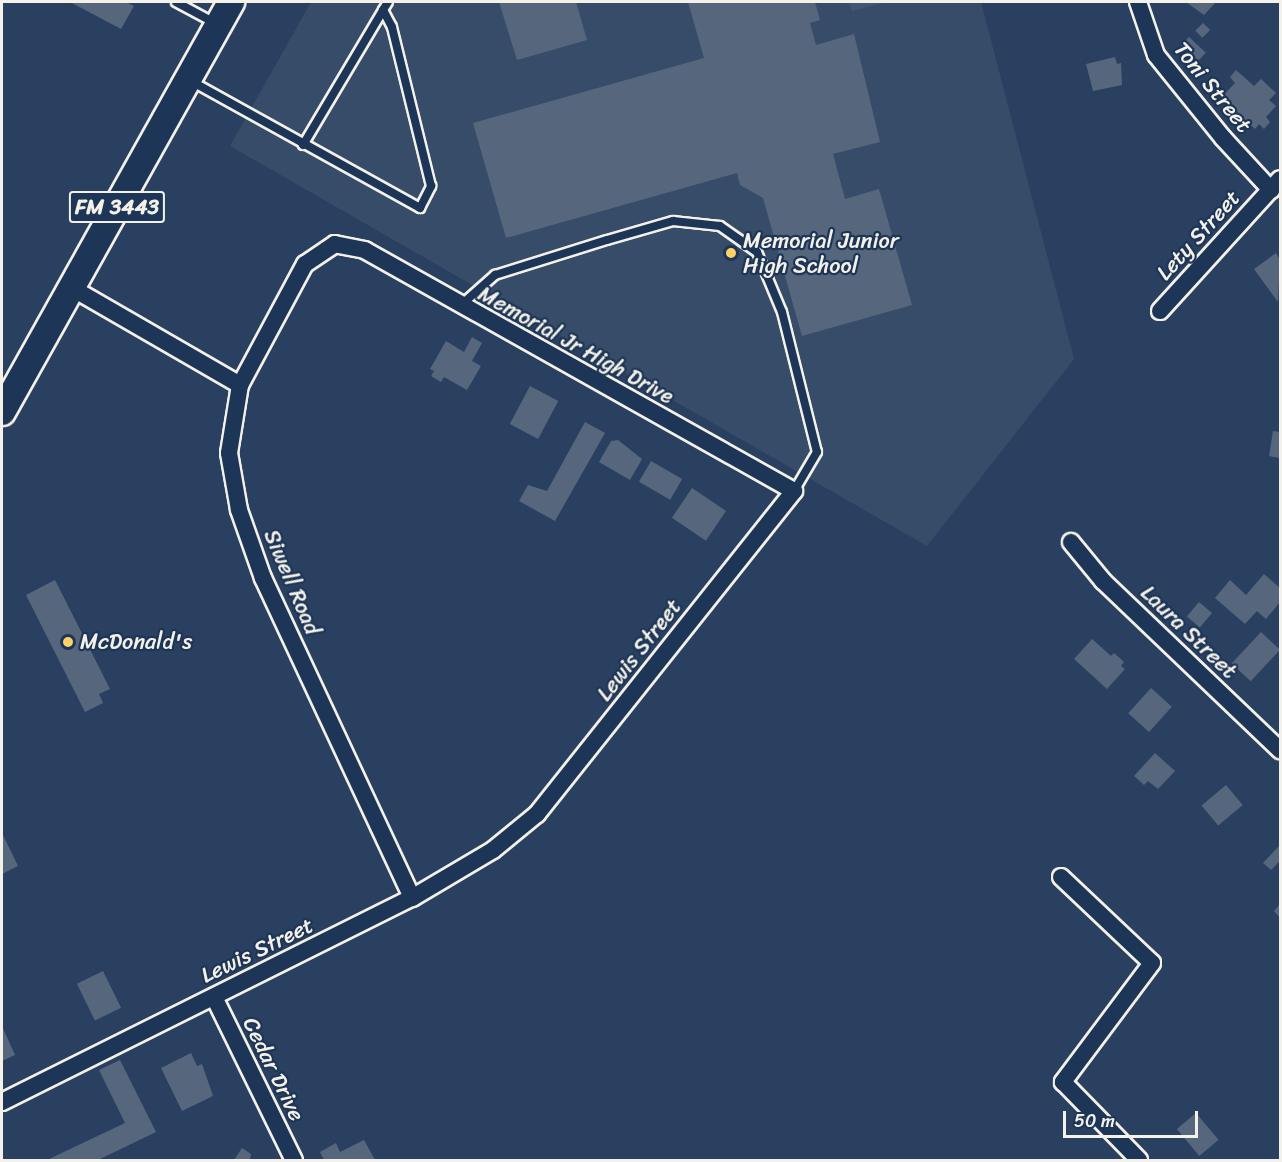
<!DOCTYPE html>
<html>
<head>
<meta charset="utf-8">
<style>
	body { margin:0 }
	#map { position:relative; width:1282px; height:1162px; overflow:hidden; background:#2a4060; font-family:Sriracha,sans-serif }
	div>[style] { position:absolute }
	.built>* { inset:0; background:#374c69 }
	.green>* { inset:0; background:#445771 }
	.building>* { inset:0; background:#56677d; transform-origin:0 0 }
	.roads { filter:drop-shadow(2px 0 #f4f1e8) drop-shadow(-2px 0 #f4f1e8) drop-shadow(0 2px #f4f1e8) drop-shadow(0 -2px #f4f1e8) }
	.service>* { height:8px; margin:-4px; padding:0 4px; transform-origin:4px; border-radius:4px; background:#1d3557 }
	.minor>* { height:16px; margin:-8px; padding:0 8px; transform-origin:8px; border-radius:8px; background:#1d3557 }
	.primary>* { height:26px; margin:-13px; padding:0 13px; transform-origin:13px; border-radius:13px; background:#1d3557 }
	.dots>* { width:16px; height:16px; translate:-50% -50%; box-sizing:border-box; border:3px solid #1d3557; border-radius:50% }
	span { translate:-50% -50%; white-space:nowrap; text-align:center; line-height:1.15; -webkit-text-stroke:4.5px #1d3557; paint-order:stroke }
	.shield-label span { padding:2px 4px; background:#1d3557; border:2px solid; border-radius:4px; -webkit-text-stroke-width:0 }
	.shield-label { font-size:21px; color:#f4f1e8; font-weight:700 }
	.street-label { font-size:22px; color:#f4f1e8 }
	.poi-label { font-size:22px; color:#f4f1e8 }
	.left { translate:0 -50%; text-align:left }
	.frame { position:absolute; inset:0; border:3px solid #f4f1e8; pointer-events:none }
	.scale { position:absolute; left:1063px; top:1111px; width:135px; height:27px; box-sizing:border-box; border:3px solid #f4f1e8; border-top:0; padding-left:8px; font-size:18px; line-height:21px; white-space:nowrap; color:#f4f1e8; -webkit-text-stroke:4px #1d3557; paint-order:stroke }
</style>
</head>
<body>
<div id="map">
	<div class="built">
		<div style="clip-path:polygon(311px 2px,981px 2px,1074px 359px,927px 546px,230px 146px)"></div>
	</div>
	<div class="green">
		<div style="clip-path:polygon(849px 2px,887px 2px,852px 11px)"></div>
	</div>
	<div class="building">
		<div style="clip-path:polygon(70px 2px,126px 2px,134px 6px,121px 29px)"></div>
		<div style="clip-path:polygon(499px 2px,576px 2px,587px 40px,517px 60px)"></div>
		<div style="clip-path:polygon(688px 2px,815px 2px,820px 20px,810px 23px,816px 45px,854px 34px,880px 142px,833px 154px,845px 199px,879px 189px,912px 305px,802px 336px,763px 198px,740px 185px,737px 173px,506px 238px,473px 123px,704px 58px)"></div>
		<div style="clip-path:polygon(1186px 2px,1216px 2px,1204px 15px)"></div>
		<div style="left:1203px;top:23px;width:10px;height:11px;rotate:45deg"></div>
		<div style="left:1189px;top:37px;width:23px;height:13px;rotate:43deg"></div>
		<div style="clip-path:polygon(1115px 57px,1117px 64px,1121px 63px,1122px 85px,1093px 91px,1086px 64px)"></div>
		<div style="clip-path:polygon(1236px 70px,1254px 86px,1261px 79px,1276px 93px,1269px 100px,1276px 106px,1266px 117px,1270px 122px,1264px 129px,1259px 124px,1255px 129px,1221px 98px,1235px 83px,1230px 77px)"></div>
		<div style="clip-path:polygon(1276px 253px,1280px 260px,1278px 302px,1254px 269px)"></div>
		<div style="clip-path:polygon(472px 337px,482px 343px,472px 361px,481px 366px,467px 390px,444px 377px,441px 382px,431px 376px,434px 371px,430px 369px,446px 341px,464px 352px)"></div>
		<div style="left:530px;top:386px;width:32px;height:43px;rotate:28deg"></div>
		<div style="clip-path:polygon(585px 422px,605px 433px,555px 521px,519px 501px,528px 485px,547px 491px)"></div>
		<div style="clip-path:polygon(1273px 431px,1280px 432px,1280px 458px,1269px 456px)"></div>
		<div style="clip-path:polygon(618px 440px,642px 459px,630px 480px,599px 462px,611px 441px)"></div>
		<div style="left:651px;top:461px;width:36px;height:24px;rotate:30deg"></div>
		<div style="left:692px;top:488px;width:41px;height:36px;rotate:34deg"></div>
		<div style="clip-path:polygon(1264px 574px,1280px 588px,1280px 602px,1266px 619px,1257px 611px,1245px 624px,1215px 598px,1230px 580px,1246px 595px)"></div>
		<div style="clip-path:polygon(55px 580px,110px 689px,99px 694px,103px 703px,85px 712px,26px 595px)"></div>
		<div style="left:1199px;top:602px;width:17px;height:19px;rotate:40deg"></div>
		<div style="left:1261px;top:632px;width:26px;height:43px;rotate:43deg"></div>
		<div style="clip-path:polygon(1092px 639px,1111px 656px,1114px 653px,1124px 662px,1121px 666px,1125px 669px,1107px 689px,1074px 659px)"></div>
		<div style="left:1151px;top:688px;width:28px;height:34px;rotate:42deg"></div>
		<div style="clip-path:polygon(1155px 753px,1175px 771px,1158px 789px,1148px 781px,1144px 785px,1134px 776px)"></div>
		<div style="left:1226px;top:785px;width:26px;height:32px;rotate:50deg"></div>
		<div style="clip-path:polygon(2px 833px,18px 866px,2px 874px)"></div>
		<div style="clip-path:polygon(1280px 845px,1280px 861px,1271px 870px,1263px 863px)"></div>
		<div style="clip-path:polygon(1280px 904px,1280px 918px,1274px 911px)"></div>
		<div style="left:103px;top:971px;width:41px;height:29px;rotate:64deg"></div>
		<div style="clip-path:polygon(2px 1026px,15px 1055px,2px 1061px)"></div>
		<div style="clip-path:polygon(191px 1053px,197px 1066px,202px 1064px,213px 1096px,182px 1111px,161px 1068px)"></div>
		<div style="clip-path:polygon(120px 1060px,156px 1132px,98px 1160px,47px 1160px,125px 1123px,99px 1070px)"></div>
		<div style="left:1196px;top:1113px;width:35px;height:25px;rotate:50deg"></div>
		<div style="clip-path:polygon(364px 1140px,375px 1160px,324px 1160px,320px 1152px,336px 1143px,340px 1152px)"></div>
		<div style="clip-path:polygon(242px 1148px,251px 1154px,250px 1160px,234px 1160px)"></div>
	</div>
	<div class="roads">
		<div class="service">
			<div style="left:176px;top:2px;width:44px;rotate:28.3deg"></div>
			<div style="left:191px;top:81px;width:262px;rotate:29deg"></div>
			<div style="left:420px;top:208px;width:25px;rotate:-63deg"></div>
			<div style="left:431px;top:186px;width:164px;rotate:-103.8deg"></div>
			<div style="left:392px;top:27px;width:19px;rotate:-118deg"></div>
			<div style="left:383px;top:10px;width:9px;rotate:-58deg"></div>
			<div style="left:303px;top:145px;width:157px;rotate:-59.3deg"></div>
			<div style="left:460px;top:306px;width:47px;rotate:-41.5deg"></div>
			<div style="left:495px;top:275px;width:117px;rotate:-17.4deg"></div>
			<div style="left:607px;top:240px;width:69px;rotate:-16.1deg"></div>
			<div style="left:673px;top:221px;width:47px;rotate:6.1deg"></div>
			<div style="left:720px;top:226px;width:45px;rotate:35.1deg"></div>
			<div style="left:757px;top:252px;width:65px;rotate:67.4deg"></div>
			<div style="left:782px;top:312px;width:144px;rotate:76deg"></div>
			<div style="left:817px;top:452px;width:45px;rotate:120.5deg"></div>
		</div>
		<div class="minor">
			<div style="left:1138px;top:2px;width:56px;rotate:71.2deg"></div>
			<div style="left:1156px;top:55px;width:107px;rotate:51.1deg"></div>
			<div style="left:1223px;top:138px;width:71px;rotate:47.3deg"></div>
			<div style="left:72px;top:288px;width:194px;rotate:30deg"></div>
			<div style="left:1160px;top:311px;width:178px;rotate:-47.7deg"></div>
			<div style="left:1071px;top:542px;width:50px;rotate:50.6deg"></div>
			<div style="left:1103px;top:581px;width:245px;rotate:43.7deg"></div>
			<div style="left:1061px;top:877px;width:125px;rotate:43.4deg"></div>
			<div style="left:1152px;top:963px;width:149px;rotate:126.8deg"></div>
			<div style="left:1063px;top:1082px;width:109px;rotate:45.7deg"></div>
			<div style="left:214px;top:997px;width:182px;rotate:63.9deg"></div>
			<div style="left:2px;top:1102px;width:458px;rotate:-26.5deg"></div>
			<div style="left:412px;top:898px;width:94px;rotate:-30.7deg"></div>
			<div style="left:493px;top:850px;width:57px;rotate:-39.3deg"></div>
			<div style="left:537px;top:814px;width:413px;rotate:-51.5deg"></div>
			<div style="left:794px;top:491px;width:492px;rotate:-150.7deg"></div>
			<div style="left:365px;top:250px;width:31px;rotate:-169deg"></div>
			<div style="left:335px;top:244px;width:36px;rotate:146deg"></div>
			<div style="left:305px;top:264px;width:137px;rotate:118.2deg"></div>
			<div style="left:240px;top:385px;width:69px;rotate:99.2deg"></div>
			<div style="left:229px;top:453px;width:58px;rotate:80deg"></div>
			<div style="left:239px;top:510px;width:72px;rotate:70.6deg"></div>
			<div style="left:263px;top:578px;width:353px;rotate:65deg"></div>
		</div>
		<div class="primary">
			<div style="left:2px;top:412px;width:470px;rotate:-60.8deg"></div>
		</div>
	</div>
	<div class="dots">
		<div style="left:731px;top:253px;background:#ffd166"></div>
		<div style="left:68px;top:642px;background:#ffd166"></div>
	</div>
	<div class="shield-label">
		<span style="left:117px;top:207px">FM 3443</span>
	</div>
	<div class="street-label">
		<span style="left:1213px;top:87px;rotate:51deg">Toni Street</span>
		<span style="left:1198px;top:235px;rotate:-48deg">Lety Street</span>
		<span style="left:576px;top:345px;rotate:29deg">Memorial Jr High Drive</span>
		<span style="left:292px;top:582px;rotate:67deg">Siwell Road</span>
		<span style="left:1189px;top:632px;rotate:44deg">Laura Street</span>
		<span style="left:639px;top:650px;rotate:-52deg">Lewis Street</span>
		<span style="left:257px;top:950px;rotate:-26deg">Lewis Street</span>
		<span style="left:274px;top:1069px;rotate:64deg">Cedar Drive</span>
	</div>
	<div class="poi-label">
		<span class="left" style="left:743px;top:253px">Memorial Junior<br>High School</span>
		<span class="left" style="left:80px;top:642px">McDonald's</span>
	</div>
	<div class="frame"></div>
	<div class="scale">50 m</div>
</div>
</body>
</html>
